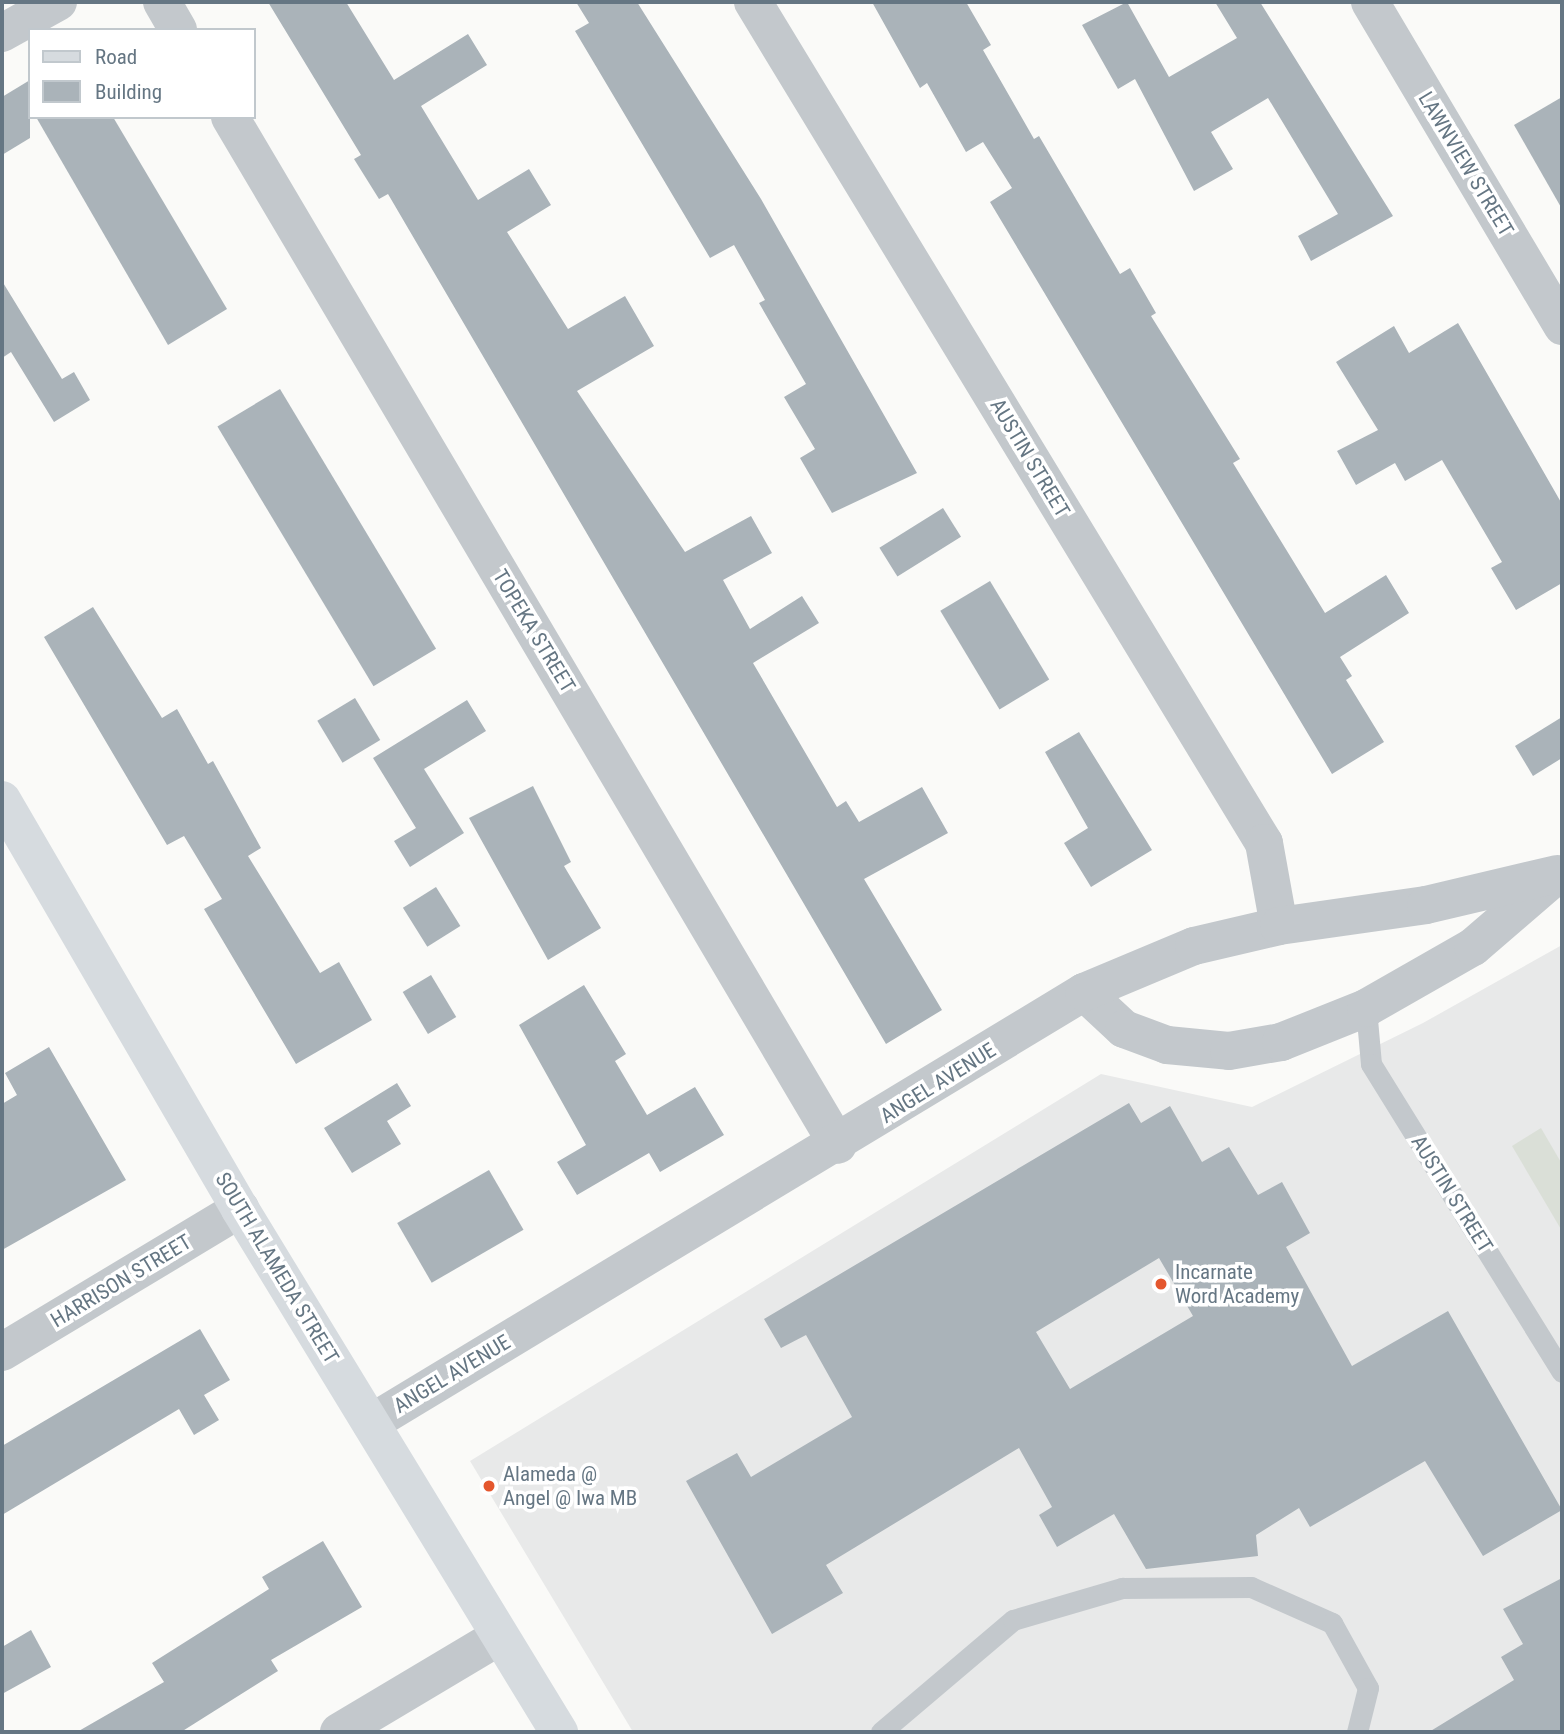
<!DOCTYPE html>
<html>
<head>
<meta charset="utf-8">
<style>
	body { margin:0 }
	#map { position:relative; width:1564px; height:1734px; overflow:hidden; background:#fafaf8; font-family:"Roboto Condensed",sans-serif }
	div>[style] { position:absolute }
	.built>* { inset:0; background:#e8e9e9 }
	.green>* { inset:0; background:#dadfd7 }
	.building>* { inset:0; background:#aab3b9; transform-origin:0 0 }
	.lane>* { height:21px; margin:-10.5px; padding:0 10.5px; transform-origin:10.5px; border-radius:10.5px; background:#c3c8cc }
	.street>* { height:38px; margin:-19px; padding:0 19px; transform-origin:19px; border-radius:19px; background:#c3c8cc }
	.secondary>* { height:38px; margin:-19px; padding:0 19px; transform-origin:19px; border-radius:19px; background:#d6dbdf }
	.dots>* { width:19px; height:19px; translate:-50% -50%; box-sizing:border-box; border:4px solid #fff; border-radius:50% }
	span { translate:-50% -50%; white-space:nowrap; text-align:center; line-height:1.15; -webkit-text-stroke:7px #fff; paint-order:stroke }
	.street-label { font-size:21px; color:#657683 }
	.poi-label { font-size:21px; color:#657683 }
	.left { translate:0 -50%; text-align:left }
	.frame { position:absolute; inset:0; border:4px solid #657683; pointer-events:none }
	.legend { position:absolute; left:28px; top:28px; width:228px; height:91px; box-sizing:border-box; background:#fff; border:2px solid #c1c8cd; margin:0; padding:9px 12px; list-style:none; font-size:21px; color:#657683 }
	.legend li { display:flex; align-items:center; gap:14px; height:35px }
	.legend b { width:35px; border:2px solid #c1c8cd }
</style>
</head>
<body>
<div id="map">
	<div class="built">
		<div style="clip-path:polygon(1562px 945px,1562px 1732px,633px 1732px,470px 1461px,1101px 1074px,1252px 1107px,1423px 1023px)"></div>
	</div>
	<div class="green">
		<div style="clip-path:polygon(1541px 1128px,1562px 1164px,1562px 1231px,1512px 1146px)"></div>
	</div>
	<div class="building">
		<div style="clip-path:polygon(268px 2px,346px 2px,394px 80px,468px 34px,487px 65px,421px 106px,478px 200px,529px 169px,551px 205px,507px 232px,568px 329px,625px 296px,654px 346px,577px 391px,685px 552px,751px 516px,772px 553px,723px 580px,750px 629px,802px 596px,819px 623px,753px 663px,837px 807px,846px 801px,859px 822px,922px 787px,948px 833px,864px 879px,942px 1010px,886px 1044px,388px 194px,379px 199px,354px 159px,361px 155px)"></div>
		<div style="clip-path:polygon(576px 2px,637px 2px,761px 199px,917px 473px,832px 513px,800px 458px,815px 449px,784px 397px,806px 384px,759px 303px,765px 300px,734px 245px,710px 258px,575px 31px,589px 23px)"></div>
		<div style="clip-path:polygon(872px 2px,966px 2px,991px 45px,983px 50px,1034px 139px,1039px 136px,1120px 274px,1130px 268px,1156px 313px,1151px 316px,1240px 459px,1233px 463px,1325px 613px,1386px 575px,1409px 613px,1340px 657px,1352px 676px,1346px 680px,1384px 742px,1332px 774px,990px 202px,1012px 188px,983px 142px,966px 152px,927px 83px,920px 88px)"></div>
		<div style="clip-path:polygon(1127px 2px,1169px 77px,1237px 38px,1215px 2px,1260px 2px,1393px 216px,1311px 261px,1298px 236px,1338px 214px,1268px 98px,1211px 132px,1233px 169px,1194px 191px,1135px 79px,1118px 89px,1082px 25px)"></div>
		<div style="clip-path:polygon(30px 80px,30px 138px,2px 155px,2px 97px)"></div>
		<div style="clip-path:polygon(1562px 97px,1562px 209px,1514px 125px)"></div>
		<div style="clip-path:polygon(36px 117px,113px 117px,227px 309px,168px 345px)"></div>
		<div style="clip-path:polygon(2px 281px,62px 379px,74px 372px,90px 400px,54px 422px,11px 352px,2px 358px)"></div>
		<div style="clip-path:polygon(1458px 323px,1562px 504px,1562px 583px,1516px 610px,1491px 568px,1502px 562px,1442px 460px,1405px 481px,1395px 463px,1356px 485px,1337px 451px,1378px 430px,1336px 362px,1394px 326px,1409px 353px)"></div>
		<div style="left:280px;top:389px;width:303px;height:73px;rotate:59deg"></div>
		<div style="left:943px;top:508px;width:34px;height:75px;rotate:58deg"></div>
		<div style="left:990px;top:581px;width:115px;height:58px;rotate:59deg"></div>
		<div style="clip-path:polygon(93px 607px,162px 718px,177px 709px,208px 764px,213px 761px,261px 848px,248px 856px,320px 973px,339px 962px,372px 1020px,296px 1064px,204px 909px,222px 899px,184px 836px,167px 845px,44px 637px)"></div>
		<div style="left:355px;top:698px;width:49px;height:44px;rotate:59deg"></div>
		<div style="clip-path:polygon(467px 700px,486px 731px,424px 769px,464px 833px,410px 867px,394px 841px,416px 828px,373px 758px)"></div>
		<div style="clip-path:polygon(1562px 717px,1562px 758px,1533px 776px,1515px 746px)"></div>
		<div style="clip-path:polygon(1079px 732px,1152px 850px,1091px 887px,1064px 843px,1088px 828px,1045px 752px)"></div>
		<div style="clip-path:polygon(533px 786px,571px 862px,564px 866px,601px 928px,548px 960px,469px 818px)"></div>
		<div style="left:436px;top:887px;width:46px;height:39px;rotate:58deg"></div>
		<div style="left:431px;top:975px;width:49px;height:33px;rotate:59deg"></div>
		<div style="clip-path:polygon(584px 985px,626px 1054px,615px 1061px,647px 1115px,695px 1087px,724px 1135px,660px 1172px,649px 1153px,577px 1195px,557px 1162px,586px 1145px,519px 1025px)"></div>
		<div style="clip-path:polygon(49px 1047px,126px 1180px,2px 1250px,2px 1104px,17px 1095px,5px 1073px)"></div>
		<div style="clip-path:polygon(397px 1083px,411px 1106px,387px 1121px,401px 1144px,352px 1173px,324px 1128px)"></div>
		<div style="clip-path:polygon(evenodd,1129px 1103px,1141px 1123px,1170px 1106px,1202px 1162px,1229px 1147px,1258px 1195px,1282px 1182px,1310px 1233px,1286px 1247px,1352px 1366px,1448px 1311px,1562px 1510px,1483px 1556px,1425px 1461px,1310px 1527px,1299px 1508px,1256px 1535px,1258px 1556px,1146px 1569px,1114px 1514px,1057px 1547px,1039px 1515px,1052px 1507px,1019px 1448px,826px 1565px,843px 1593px,772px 1634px,686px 1481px,737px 1453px,751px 1477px,852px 1417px,806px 1335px,781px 1348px,764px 1319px,1129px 1103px,1159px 1258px,1193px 1316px,1070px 1389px,1036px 1332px,1159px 1258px)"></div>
		<div style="left:489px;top:1170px;width:69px;height:106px;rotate:60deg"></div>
		<div style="clip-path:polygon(200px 1329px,230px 1380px,204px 1395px,219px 1420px,194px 1435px,179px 1409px,2px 1515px,2px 1446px)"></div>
		<div style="clip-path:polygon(323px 1541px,362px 1607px,271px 1660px,278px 1671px,181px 1732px,77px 1732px,164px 1682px,152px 1663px,269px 1589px,262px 1577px)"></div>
		<div style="clip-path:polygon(1562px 1578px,1562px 1732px,1429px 1732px,1514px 1680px,1501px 1657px,1523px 1644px,1503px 1609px)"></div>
		<div style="clip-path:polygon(31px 1630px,51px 1667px,2px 1694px,2px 1647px)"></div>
	</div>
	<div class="lane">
		<div style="left:1366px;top:1008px;width:56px;rotate:84.9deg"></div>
		<div style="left:1371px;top:1064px;width:362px;rotate:58.2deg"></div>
		<div style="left:881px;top:1732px;width:173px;rotate:-40.3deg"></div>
		<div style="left:1013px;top:1620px;width:114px;rotate:-16.4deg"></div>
		<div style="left:1122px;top:1588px;width:129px;rotate:-0.4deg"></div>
		<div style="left:1251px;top:1587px;width:89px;rotate:24deg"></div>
		<div style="left:1332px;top:1623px;width:74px;rotate:61deg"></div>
		<div style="left:1368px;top:1688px;width:45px;rotate:104deg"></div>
	</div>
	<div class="street">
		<div style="left:162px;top:2px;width:32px;rotate:60deg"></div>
		<div style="left:753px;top:2px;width:984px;rotate:58.72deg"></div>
		<div style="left:1264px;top:843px;width:84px;rotate:79.8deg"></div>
		<div style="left:1370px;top:2px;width:377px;rotate:59.3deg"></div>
		<div style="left:2px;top:33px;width:64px;rotate:-29deg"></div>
		<div style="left:230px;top:117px;width:1194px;rotate:59.4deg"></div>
		<div style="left:1084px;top:992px;width:54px;rotate:42.8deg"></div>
		<div style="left:1124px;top:1029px;width:46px;rotate:20.4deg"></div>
		<div style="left:1167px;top:1045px;width:62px;rotate:5.5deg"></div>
		<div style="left:1229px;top:1051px;width:53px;rotate:-9.8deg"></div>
		<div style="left:1281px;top:1042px;width:92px;rotate:-21.8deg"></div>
		<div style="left:1366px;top:1008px;width:123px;rotate:-29.7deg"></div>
		<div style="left:1473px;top:947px;width:104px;rotate:-40.7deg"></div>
		<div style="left:2px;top:1352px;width:278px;rotate:-31deg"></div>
		<div style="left:371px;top:1423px;width:833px;rotate:-31.15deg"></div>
		<div style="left:1084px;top:992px;width:119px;rotate:-22.7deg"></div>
		<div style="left:1194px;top:946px;width:87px;rotate:-13.2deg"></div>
		<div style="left:1279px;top:926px;width:148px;rotate:-8.1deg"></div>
		<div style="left:1426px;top:905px;width:135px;rotate:-13.3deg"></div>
		<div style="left:339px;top:1732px;width:187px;rotate:-30.8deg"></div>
	</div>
	<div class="secondary">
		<div style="left:2px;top:800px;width:473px;rotate:59.8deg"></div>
		<div style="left:240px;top:1209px;width:613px;rotate:58.62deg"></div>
	</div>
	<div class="dots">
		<div style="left:1161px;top:1284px;background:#e4572e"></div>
		<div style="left:489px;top:1486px;background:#e4572e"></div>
	</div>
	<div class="street-label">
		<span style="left:1466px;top:164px;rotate:59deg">LAWNVIEW STREET</span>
		<span style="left:1030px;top:458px;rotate:59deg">AUSTIN STREET</span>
		<span style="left:534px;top:631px;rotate:59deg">TOPEKA STREET</span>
		<span style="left:938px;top:1083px;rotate:-32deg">ANGEL AVENUE</span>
		<span style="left:1452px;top:1194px;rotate:58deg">AUSTIN STREET</span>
		<span style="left:277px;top:1268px;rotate:59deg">SOUTH ALAMEDA STREET</span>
		<span style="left:121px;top:1281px;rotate:-31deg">HARRISON STREET</span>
		<span style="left:452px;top:1374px;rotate:-31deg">ANGEL AVENUE</span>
	</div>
	<div class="poi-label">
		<span class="left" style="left:1175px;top:1284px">Incarnate<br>Word Academy</span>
		<span class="left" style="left:503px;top:1486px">Alameda @<br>Angel @ Iwa MB</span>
	</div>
	<div class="frame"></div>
	<ul class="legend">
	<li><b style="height:9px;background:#d6dbdf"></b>Road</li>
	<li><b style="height:19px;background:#aab3b9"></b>Building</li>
	</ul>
</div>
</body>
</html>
